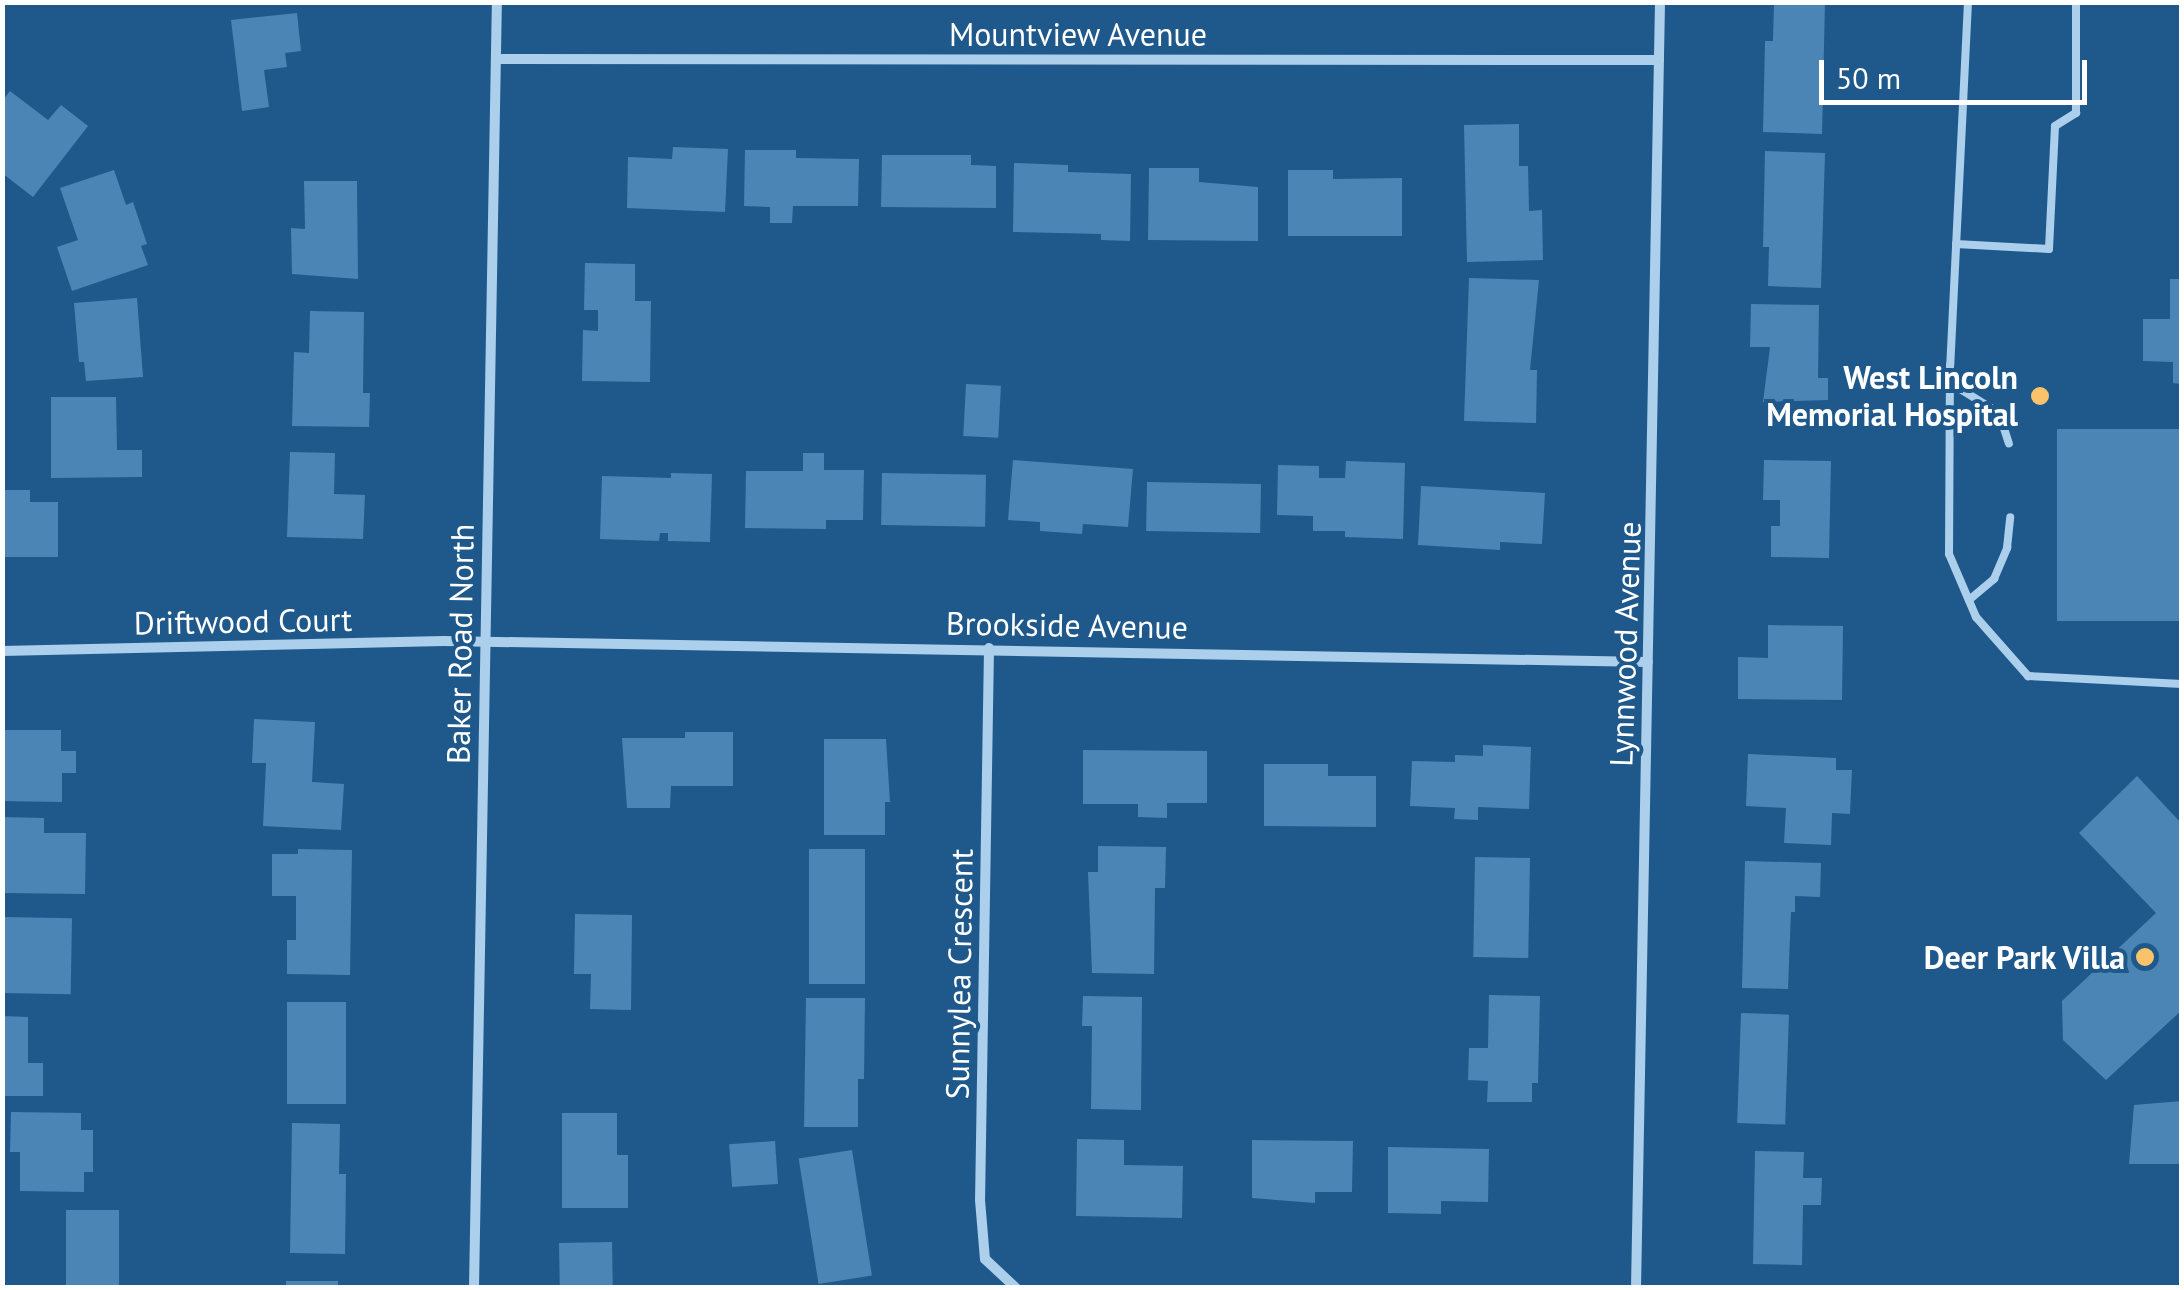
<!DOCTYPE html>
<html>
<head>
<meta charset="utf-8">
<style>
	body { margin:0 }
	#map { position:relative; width:2184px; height:1290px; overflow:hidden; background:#1f598c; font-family:"PT Sans",sans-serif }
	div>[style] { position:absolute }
	.building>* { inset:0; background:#4b85b5; transform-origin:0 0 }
	.service>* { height:8px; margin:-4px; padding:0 4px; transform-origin:4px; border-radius:4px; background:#accfec }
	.minor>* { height:10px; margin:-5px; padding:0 5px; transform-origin:5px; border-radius:5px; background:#accfec }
	.dots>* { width:28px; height:28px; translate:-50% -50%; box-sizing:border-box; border:5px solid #1f598c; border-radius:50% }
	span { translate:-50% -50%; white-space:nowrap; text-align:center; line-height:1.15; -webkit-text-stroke:8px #1f598c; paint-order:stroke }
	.street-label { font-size:32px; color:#fff }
	.poi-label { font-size:32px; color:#fff; font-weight:700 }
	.right { translate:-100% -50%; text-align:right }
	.frame { position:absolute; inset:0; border:5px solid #fff; pointer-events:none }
	.scale { position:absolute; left:1819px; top:60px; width:268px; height:45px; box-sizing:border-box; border:5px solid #fff; border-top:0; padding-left:12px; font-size:30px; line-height:35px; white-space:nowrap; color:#fff; -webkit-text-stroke:8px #1f598c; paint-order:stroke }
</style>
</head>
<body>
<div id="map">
	<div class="building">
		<div style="clip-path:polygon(1774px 2px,1825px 2px,1822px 134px,1763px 132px,1765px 41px,1773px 41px)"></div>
		<div style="clip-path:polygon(297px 13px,301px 51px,285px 53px,287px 67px,264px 70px,269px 107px,242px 111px,231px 20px)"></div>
		<div style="clip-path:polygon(10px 91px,48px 120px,61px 105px,88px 126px,33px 197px,2px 173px,2px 101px)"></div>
		<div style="clip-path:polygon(1519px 124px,1519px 166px,1528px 166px,1529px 211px,1542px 210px,1543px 260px,1467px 262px,1464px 125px)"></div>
		<div style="clip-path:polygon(673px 147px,728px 149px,725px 212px,627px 208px,628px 157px,672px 159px)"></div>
		<div style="clip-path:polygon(745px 150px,796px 150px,796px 158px,859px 159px,858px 206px,793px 206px,792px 223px,770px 223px,770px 207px,744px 206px)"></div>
		<div style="clip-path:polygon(1765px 151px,1825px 153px,1821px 288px,1768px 286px,1769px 247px,1763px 247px)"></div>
		<div style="clip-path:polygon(882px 155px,971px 155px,971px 165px,996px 166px,996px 208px,881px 207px)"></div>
		<div style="clip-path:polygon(1014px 163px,1068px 165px,1068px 172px,1131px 174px,1130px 241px,1101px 240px,1101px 234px,1013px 232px)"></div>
		<div style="clip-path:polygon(1149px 168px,1199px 168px,1199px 182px,1258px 187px,1258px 241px,1148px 240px)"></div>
		<div style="clip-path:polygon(114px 170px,126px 205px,133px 202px,147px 244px,141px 246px,148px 265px,72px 291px,57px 247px,78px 240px,60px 188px)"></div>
		<div style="clip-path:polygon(1288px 170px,1333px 170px,1333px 179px,1402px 178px,1402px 236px,1288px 236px)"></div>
		<div style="clip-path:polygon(304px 181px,357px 181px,358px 279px,292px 274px,291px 228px,305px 229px)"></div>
		<div style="clip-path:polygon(585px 263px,635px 264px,635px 301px,651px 301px,650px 382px,582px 381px,583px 330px,598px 331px,598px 310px,584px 310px)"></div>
		<div style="clip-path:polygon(1469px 278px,1539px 280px,1530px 370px,1537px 370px,1536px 423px,1464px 421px)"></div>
		<div style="clip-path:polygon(2170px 279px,2182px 279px,2182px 384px,2173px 383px,2173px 362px,2143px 361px,2143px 319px,2170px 319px)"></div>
		<div style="clip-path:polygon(137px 298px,143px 377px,86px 381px,84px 362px,79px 362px,74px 303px)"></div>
		<div style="clip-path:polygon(1751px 304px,1819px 305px,1818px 378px,1828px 378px,1828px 400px,1763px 402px,1770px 347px,1750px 347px)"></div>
		<div style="clip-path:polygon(310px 311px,364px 312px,363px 393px,370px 393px,369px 427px,292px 426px,294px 352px,309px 353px)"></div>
		<div style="left:966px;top:384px;width:35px;height:52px;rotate:3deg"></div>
		<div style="clip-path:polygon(51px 397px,116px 397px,117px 450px,142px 450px,142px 477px,51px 478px)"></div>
		<div style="left:2057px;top:429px;width:125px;height:192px"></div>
		<div style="clip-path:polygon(290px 452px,335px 453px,334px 494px,365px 495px,363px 539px,287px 537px)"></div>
		<div style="clip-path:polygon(803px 453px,824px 453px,824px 470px,864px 470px,863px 520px,826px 520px,826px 529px,745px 528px,746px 471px,803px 471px)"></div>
		<div style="clip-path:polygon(1013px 460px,1133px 469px,1128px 527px,1083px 524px,1082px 534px,1040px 531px,1040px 522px,1008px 520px)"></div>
		<div style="clip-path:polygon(1764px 460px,1831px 461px,1829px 558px,1771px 557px,1771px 526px,1780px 526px,1780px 500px,1763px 500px)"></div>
		<div style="clip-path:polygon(1346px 461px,1405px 463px,1403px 539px,1345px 537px,1345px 531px,1313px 531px,1313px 516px,1277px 515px,1278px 465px,1319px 466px,1319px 478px,1345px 478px)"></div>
		<div style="clip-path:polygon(671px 473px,712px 474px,710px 542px,668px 541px,668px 533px,660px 533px,659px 541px,600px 539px,602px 476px,671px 478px)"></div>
		<div style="left:882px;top:473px;width:104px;height:52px;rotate:1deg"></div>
		<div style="left:1147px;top:482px;width:114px;height:49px;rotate:1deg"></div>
		<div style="clip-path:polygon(1421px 486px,1545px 493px,1542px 544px,1500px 542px,1500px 550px,1418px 545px)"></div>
		<div style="clip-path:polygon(2px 490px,30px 490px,30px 502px,58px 502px,58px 557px,2px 557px)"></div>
		<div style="clip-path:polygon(1768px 625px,1843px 626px,1842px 700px,1738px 699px,1738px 657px,1768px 658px)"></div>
		<div style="clip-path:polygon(254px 719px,315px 722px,312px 782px,344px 784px,341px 830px,263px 826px,266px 763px,252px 763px)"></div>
		<div style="clip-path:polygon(2px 730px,61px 730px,61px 751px,76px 751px,76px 773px,62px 773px,62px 802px,2px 801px)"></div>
		<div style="clip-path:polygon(685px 732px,733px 732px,733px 786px,671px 786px,670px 808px,627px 808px,622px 738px,685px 738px)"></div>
		<div style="clip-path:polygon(824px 739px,886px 739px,890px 802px,885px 802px,885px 835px,824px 835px)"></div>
		<div style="clip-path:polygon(1483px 745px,1531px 747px,1529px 809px,1478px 807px,1478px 820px,1454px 819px,1455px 808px,1410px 806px,1412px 761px,1455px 762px,1455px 755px,1483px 756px)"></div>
		<div style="clip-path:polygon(1083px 750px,1207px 751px,1207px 803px,1167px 803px,1167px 818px,1138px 817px,1138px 804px,1083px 804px)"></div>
		<div style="clip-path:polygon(1748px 754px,1836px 758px,1836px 770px,1852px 770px,1850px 814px,1832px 813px,1831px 845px,1784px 843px,1786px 808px,1746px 806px)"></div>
		<div style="clip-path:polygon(1264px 764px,1328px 764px,1328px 776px,1376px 776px,1376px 827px,1264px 826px)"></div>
		<div style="clip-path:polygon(2137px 776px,2182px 824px,2182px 1010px,2106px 1080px,2063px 1040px,2062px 1001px,2156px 913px,2079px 833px)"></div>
		<div style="clip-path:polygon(2px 817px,44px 818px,44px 833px,86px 833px,85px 894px,2px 893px)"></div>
		<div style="clip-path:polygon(1098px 846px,1166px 847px,1165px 888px,1155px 888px,1154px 974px,1092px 973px,1088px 872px,1098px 872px)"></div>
		<div style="clip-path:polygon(298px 849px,352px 850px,350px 975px,287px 974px,287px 940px,296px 940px,296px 896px,272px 896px,272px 854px,298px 854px)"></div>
		<div style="left:809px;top:849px;width:56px;height:135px"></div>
		<div style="left:1475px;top:857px;width:55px;height:100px;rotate:1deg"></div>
		<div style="clip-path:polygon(1745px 861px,1821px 863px,1820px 897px,1795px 896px,1795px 912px,1791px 912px,1788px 989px,1742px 988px)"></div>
		<div style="clip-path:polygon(575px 914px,632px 915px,631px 1010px,590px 1009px,591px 974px,574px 974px)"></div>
		<div style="left:3px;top:917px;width:69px;height:76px;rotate:1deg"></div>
		<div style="clip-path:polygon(1489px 995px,1540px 996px,1538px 1083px,1532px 1083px,1532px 1102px,1487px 1102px,1488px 1081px,1468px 1080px,1469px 1048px,1488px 1048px)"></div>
		<div style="clip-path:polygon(1083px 996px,1142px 997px,1141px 1110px,1091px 1109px,1092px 1026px,1082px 1026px)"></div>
		<div style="clip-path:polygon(806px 998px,865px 998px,864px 1079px,858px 1079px,858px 1127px,804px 1127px)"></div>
		<div style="left:287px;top:1002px;width:59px;height:102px"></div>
		<div style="left:1741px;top:1013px;width:48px;height:110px;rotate:2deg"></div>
		<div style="clip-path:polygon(2px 1016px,28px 1017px,28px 1063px,43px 1063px,43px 1096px,2px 1096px)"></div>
		<div style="clip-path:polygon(2182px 1101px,2182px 1164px,2129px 1164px,2134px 1105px)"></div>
		<div style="clip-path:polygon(11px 1112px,81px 1113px,81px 1130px,93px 1130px,93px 1172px,84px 1172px,84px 1192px,20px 1191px,20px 1152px,10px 1152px)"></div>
		<div style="clip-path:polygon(562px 1113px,617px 1113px,617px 1155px,628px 1155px,628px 1208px,562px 1208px)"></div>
		<div style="clip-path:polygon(292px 1123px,340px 1124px,339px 1174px,346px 1174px,345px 1254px,290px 1253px)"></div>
		<div style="clip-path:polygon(1077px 1139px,1124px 1140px,1124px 1165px,1183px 1166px,1182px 1218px,1076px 1216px)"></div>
		<div style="clip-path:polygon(1252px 1140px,1353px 1141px,1352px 1192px,1315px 1192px,1315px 1203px,1252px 1198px)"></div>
		<div style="left:775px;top:1141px;width:43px;height:46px;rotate:86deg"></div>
		<div style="clip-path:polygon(1388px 1147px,1489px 1149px,1488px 1202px,1441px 1201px,1441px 1214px,1388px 1213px)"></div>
		<div style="left:852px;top:1150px;width:127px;height:54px;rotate:81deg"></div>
		<div style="clip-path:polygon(1755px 1151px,1804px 1152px,1803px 1178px,1822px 1178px,1821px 1205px,1803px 1205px,1802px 1265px,1753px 1264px)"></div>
		<div style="left:66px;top:1210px;width:53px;height:78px"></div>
		<div style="left:612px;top:1242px;width:46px;height:53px;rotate:89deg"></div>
		<div style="left:286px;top:1281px;width:52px;height:7px"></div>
	</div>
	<div class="service">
		<div style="left:1968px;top:2px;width:363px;rotate:92.8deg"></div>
		<div style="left:1950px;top:365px;width:189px;rotate:90.3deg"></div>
		<div style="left:1949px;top:554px;width:69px;rotate:66.8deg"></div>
		<div style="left:1976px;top:617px;width:79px;rotate:48.6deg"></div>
		<div style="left:2028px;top:676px;width:154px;rotate:3deg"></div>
		<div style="left:1956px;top:244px;width:93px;rotate:3.1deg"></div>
		<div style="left:2049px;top:249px;width:123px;rotate:-87.2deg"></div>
		<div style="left:2055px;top:126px;width:25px;rotate:-32deg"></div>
		<div style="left:2076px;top:113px;width:111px;rotate:-90deg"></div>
		<div style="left:1949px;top:382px;width:59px;rotate:31.8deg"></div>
		<div style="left:1999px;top:413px;width:32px;rotate:72deg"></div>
		<div style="left:1969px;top:600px;width:33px;rotate:-40deg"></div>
		<div style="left:1994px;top:579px;width:34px;rotate:-67deg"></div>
		<div style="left:2007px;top:548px;width:31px;rotate:-84deg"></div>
	</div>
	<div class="minor">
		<div style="left:497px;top:59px;width:1162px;rotate:0.05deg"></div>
		<div style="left:989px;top:648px;width:552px;rotate:90.93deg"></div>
		<div style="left:980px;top:1200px;width:59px;rotate:85.2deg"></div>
		<div style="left:985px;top:1259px;width:42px;rotate:43.1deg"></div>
		<div style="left:2px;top:651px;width:442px;rotate:-1.3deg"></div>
		<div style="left:444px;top:641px;width:1204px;rotate:1deg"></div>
		<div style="left:474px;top:1288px;width:1286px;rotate:-88.98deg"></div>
		<div style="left:1636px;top:1288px;width:1286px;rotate:-88.93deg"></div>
	</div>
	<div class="dots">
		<div style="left:2040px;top:396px;background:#fac36b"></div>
		<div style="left:2145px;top:957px;background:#fac36b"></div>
	</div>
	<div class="street-label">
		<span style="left:1078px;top:34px">Mountview Avenue</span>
		<span style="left:243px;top:621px;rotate:-1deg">Driftwood Court</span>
		<span style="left:1067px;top:625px;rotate:1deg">Brookside Avenue</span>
		<span style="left:460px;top:644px;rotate:-89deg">Baker Road North</span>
		<span style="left:1625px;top:644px;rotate:-88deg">Lynnwood Avenue</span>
		<span style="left:959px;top:974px;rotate:-89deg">Sunnylea Crescent</span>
	</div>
	<div class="poi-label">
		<span class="right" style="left:2018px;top:396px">West Lincoln<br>Memorial Hospital</span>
		<span class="right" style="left:2125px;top:957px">Deer Park Villa</span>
	</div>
	<div class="frame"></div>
	<div class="scale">50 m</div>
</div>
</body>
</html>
